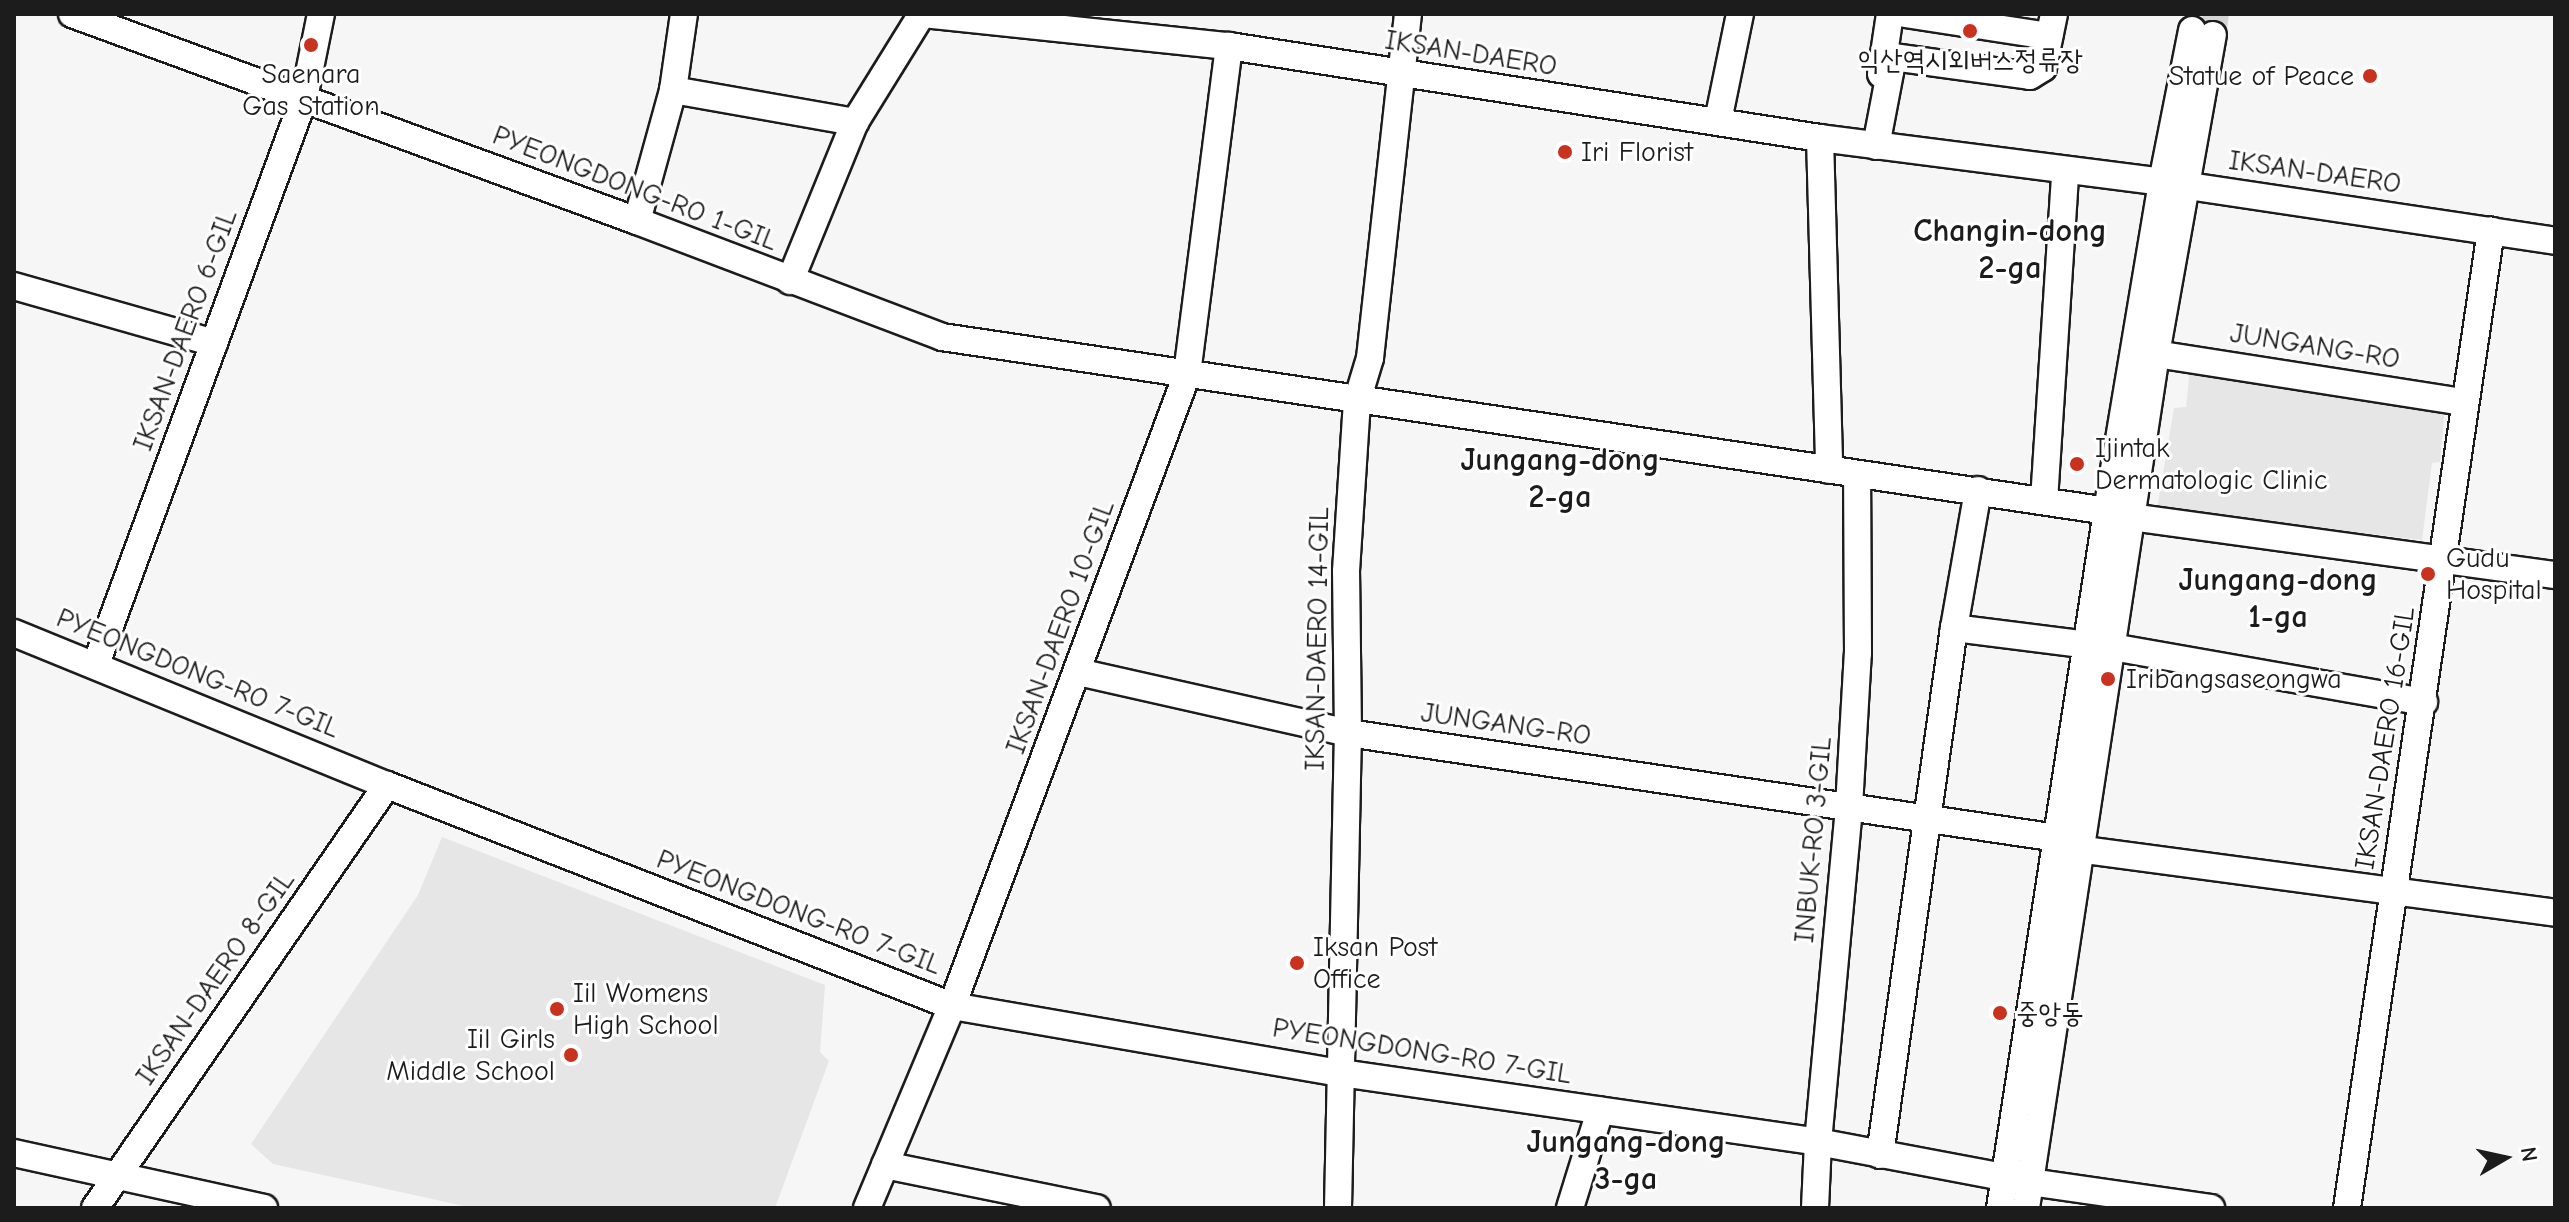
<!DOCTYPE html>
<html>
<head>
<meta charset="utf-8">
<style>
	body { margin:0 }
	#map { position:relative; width:2569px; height:1222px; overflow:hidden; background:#f6f6f6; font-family:"Comic Neue","Poor Story",sans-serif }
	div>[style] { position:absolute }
	.built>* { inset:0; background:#e6e6e6 }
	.minor-tunnel>* { height:26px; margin-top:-13px; transform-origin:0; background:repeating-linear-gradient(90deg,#d5d5d5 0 26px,transparent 0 39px) }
	.roads { filter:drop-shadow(2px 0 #1c1c1c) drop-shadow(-2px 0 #1c1c1c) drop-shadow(0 2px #1c1c1c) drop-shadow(0 -2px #1c1c1c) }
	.minor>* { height:26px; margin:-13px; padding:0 13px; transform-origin:13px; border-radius:13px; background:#fff }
	.dots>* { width:22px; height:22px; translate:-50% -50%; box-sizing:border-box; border:4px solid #fff; border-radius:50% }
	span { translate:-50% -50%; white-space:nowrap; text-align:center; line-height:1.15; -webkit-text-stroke:6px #fff; paint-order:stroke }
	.street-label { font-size:28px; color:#1c1c1c }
	.poi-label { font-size:28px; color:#1c1c1c }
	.right { translate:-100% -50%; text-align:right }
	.left { translate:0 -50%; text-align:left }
	.quarter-label { font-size:32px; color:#1c1c1c; font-weight:700 }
	.frame { position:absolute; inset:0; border:16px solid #1c1c1c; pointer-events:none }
	.north { position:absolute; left:2465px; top:1118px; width:80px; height:80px; -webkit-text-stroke:6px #fff; paint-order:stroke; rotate:81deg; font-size:22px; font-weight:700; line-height:32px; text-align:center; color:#1c1c1c }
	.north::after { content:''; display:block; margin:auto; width:28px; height:36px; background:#1c1c1c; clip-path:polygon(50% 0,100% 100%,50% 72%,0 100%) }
</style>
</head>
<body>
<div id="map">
	<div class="built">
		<div style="clip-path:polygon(2190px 369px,2445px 408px,2440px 462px,2432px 463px,2422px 540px,2157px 509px,2174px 408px,2186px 407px)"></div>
		<div style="clip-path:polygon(442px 837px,825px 985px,820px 1052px,829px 1061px,775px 1208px,473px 1208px,273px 1164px,251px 1144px,418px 895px)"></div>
	</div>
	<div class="minor-tunnel">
		<div style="left:2213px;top:35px;width:21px;rotate:-82deg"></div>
	</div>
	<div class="roads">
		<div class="minor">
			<div style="left:72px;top:14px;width:602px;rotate:20.12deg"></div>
			<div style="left:637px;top:221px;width:326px;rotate:20.8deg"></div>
			<div style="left:942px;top:337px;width:1178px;rotate:8.49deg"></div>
			<div style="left:922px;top:14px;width:309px;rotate:6deg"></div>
			<div style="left:1229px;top:46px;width:598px;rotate:8.85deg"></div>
			<div style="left:1820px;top:138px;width:345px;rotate:7.3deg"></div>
			<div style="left:2162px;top:182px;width:397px;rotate:8.5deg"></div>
			<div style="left:1905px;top:14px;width:146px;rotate:8.7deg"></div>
			<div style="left:1881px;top:74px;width:61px;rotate:-81.5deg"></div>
			<div style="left:673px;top:90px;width:185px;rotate:10deg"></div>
			<div style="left:1718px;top:121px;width:109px;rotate:-78.4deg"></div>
			<div style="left:1820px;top:138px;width:332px;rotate:88.4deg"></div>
			<div style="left:1876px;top:146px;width:91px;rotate:-79.2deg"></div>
			<div style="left:1893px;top:57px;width:138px;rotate:7.9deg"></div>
			<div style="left:2030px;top:76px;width:15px;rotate:-32deg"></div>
			<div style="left:2043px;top:68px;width:55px;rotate:-78.5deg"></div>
			<div style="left:637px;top:221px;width:136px;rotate:-74.6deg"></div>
			<div style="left:673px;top:90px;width:77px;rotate:-81.8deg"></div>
			<div style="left:790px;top:281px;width:172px;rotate:-67.8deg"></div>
			<div style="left:855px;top:122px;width:127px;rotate:-58.2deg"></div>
			<div style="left:14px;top:286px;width:208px;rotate:15.9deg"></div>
			<div style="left:2156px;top:354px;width:312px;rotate:8.9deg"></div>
			<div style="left:2044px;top:501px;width:330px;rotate:-86.3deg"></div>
			<div style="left:2130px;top:517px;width:429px;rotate:7.8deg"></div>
			<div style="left:1954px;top:628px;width:136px;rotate:7.2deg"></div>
			<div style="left:14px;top:633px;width:403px;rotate:22.2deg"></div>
			<div style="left:387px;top:785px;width:607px;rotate:21.36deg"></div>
			<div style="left:952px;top:1006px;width:395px;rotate:9.8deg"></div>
			<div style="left:1341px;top:1073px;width:482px;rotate:8.2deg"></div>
			<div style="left:1818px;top:1142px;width:216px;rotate:10.7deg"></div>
			<div style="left:2030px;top:1182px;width:183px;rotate:8.2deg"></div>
			<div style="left:2112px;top:647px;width:317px;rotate:10deg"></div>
			<div style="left:96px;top:664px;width:603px;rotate:-69.82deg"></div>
			<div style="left:304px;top:98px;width:86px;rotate:-78.6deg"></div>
			<div style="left:1078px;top:672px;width:277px;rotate:12.7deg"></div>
			<div style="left:1348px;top:733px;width:717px;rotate:8.42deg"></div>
			<div style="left:2078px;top:849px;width:481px;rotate:7.6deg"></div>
			<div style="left:14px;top:1153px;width:256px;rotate:12.4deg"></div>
			<div style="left:1880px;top:1155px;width:532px;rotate:-82.01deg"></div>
			<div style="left:1954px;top:628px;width:140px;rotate:-80.1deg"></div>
			<div style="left:885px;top:1165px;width:216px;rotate:11.5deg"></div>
			<div style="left:95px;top:1208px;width:514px;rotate:-55.38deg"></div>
			<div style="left:867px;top:1208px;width:219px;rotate:-67.2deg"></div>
			<div style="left:952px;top:1006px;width:674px;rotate:-69.6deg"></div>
			<div style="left:1187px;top:374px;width:331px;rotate:-82.7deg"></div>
			<div style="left:1338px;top:1208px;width:475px;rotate:-88.8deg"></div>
			<div style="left:1348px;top:733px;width:162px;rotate:-90.7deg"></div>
			<div style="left:1346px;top:571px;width:170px;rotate:-86.3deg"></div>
			<div style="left:1357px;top:401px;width:45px;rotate:-73.2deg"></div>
			<div style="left:1370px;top:358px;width:346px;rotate:-83.7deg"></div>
			<div style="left:1570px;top:1208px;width:102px;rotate:-72.8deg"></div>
			<div style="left:1815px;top:1208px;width:66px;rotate:-87.4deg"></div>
			<div style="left:1818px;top:1142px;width:336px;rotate:-84.7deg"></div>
			<div style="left:1849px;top:807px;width:154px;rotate:-86.7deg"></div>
			<div style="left:1858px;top:653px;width:177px;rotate:-90.3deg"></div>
			<div style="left:2000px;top:1208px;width:705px;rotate:-81.27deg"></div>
			<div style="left:2107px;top:511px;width:334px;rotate:-80.5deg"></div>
			<div style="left:2162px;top:182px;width:155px;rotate:-78.8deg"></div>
			<div style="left:2026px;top:1208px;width:864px;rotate:-81.34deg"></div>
			<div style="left:2156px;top:354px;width:324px;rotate:-79.9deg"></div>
			<div style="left:2347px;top:1208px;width:988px;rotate:-81.62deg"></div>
		</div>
	</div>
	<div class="dots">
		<div style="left:1970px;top:31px;background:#c8321e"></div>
		<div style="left:311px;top:45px;background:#c8321e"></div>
		<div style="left:2370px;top:76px;background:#c8321e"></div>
		<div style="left:1565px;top:152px;background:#c8321e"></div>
		<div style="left:2077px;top:464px;background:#c8321e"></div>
		<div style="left:2428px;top:574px;background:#c8321e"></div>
		<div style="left:2108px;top:679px;background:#c8321e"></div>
		<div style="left:1297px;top:963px;background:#c8321e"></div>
		<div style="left:557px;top:1009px;background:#c8321e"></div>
		<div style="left:2000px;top:1013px;background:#c8321e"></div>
		<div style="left:571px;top:1055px;background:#c8321e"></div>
	</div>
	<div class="street-label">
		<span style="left:1471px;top:53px;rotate:9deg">IKSAN-DAERO</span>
		<span style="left:2315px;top:172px;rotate:8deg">IKSAN-DAERO</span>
		<span style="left:635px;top:188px;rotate:21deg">PYEONGDONG-RO 1-GIL</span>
		<span style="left:185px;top:330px;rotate:-70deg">IKSAN-DAERO 6-GIL</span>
		<span style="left:2315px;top:346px;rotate:9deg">JUNGANG-RO</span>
		<span style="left:1060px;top:627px;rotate:-70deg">IKSAN-DAERO 10-GIL</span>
		<span style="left:1317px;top:639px;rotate:-89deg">IKSAN-DAERO 14-GIL</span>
		<span style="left:198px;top:673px;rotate:22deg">PYEONGDONG-RO 7-GIL</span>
		<span style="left:1506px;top:724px;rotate:8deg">JUNGANG-RO</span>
		<span style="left:2385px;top:738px;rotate:-81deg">IKSAN-DAERO 16-GIL</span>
		<span style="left:1813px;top:840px;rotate:-85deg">INBUK-RO 3-GIL</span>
		<span style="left:799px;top:912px;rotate:21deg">PYEONGDONG-RO 7-GIL</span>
		<span style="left:215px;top:978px;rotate:-55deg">IKSAN-DAERO 8-GIL</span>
		<span style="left:1422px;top:1051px;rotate:9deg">PYEONGDONG-RO 7-GIL</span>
	</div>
	<div class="poi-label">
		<span style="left:1970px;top:60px">익산역시외버스정류장</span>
		<span style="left:311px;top:90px">Saenara<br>Gas Station</span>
		<span class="right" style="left:2354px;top:76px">Statue of Peace</span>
		<span class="left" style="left:1581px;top:152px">Iri Florist</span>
		<span class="left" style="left:2095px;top:464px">Ijintak<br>Dermatologic Clinic</span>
		<span class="left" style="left:2446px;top:574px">Gudu<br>Hospital</span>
		<span class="left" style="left:2126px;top:679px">Iribangsaseongwa</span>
		<span class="left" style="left:1313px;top:963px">Iksan Post<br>Office</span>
		<span class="left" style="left:573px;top:1009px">Iil Womens<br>High School</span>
		<span class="left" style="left:2016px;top:1013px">중앙동</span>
		<span class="right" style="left:555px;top:1055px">Iil Girls<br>Middle School</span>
	</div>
	<div class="quarter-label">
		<span style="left:2010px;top:250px">Changin-dong<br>2-ga</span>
		<span style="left:1560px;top:479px">Jungang-dong<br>2-ga</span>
		<span style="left:2278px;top:599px">Jungang-dong<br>1-ga</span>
		<span style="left:1626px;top:1161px">Jungang-dong<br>3-ga</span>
	</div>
	<div class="frame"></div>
	<div class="north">N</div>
</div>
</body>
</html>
